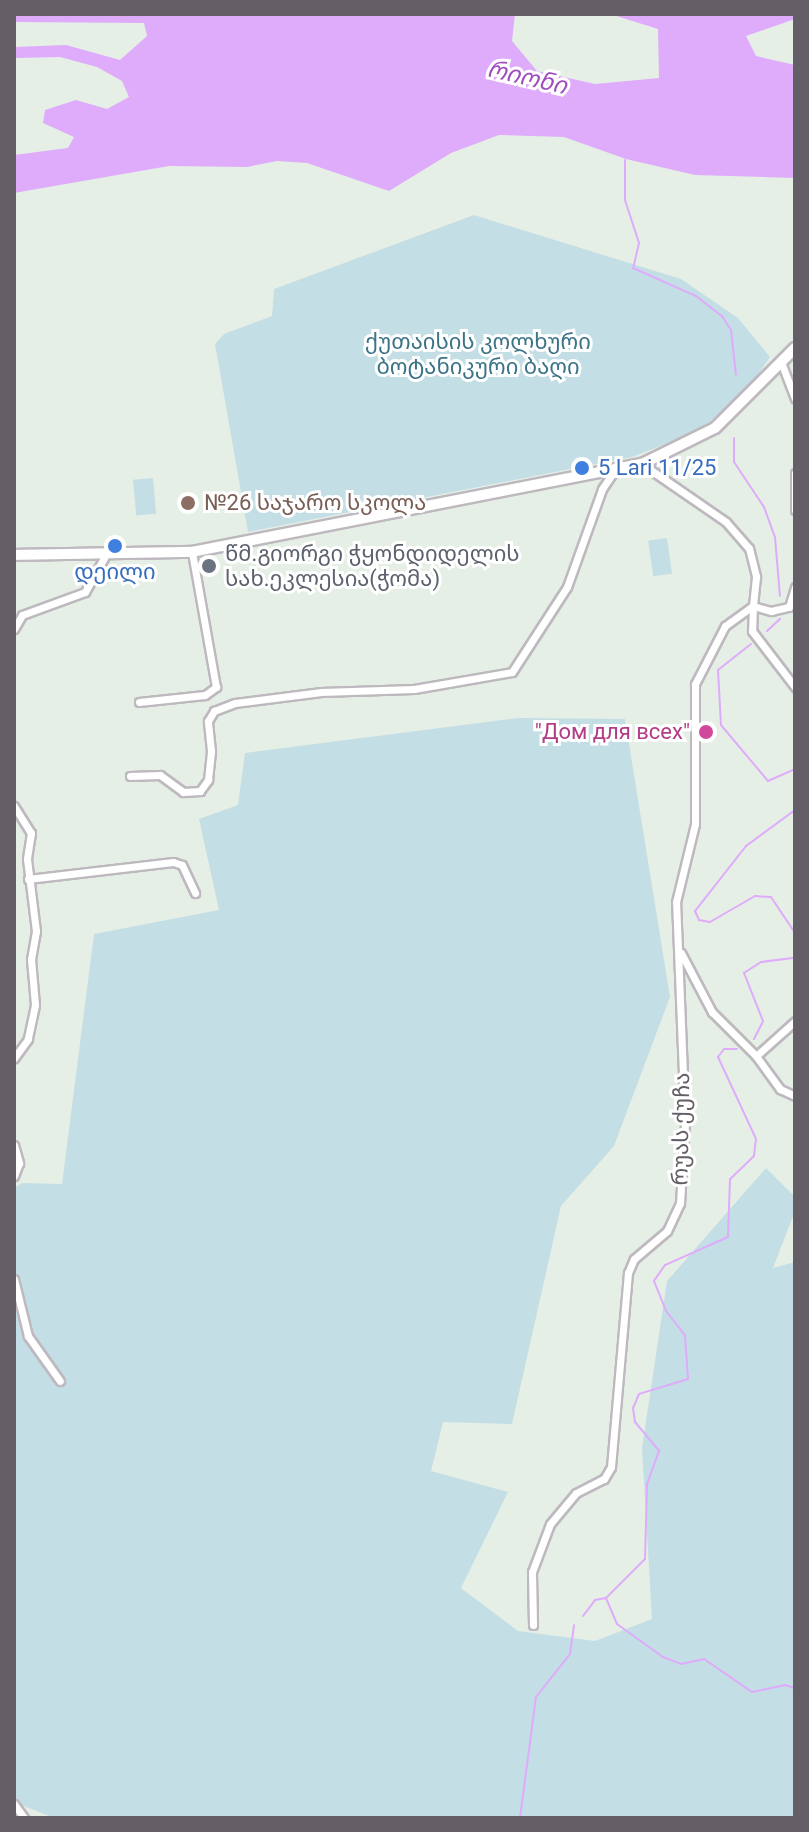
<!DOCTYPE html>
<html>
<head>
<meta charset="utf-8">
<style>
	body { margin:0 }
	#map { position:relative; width:809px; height:1832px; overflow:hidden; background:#e6efe6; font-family:Roboto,"Noto Sans Georgian",sans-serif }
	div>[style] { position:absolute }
	.green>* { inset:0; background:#c4dee5; transform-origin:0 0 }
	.water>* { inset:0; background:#dfabfb }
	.stream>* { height:2px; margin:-1px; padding:0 1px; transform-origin:1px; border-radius:1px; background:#dfabfb }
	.roads { filter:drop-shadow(2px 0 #beb8bf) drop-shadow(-2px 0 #beb8bf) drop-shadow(0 2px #beb8bf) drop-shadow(0 -2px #beb8bf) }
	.minor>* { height:7px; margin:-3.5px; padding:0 3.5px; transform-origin:3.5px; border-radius:3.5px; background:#fff }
	.secondary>* { height:10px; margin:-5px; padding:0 5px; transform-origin:5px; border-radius:5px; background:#fff }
	.dots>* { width:22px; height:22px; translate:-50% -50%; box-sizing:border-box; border:4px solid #fff; border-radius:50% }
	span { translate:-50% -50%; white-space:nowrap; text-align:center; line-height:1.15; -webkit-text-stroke:6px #fff; paint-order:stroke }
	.park-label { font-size:22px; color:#3b7387 }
	.shop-label { font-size:22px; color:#366cbe }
	.left { translate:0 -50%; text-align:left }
	.education-label { font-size:22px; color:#785e54 }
	.worship-label { font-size:22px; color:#5b616d }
	.hotel-label { font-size:22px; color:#b23c85 }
	.right { translate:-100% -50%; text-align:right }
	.street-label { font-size:22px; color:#645e66 }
	.water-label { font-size:24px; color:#9f4dbe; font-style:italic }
	.frame { position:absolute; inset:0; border:16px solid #645e66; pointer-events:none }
</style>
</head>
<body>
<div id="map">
	<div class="green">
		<div style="clip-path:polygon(474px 215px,681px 279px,738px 318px,770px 357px,750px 386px,699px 431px,632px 457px,248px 532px,215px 344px,224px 334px,272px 316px,274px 289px)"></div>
		<div style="left:153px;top:478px;width:36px;height:20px;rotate:85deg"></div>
		<div style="left:667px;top:538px;width:36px;height:19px;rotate:82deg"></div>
		<div style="clip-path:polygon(518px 718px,625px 719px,670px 997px,614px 1146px,561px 1206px,512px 1424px,443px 1422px,431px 1471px,508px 1492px,461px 1588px,518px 1631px,595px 1641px,652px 1619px,642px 1448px,667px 1281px,766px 1168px,795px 1197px,795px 1211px,773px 1268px,795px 1262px,795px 1818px,54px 1818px,14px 1802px,14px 1188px,22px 1183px,62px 1184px,94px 934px,219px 910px,199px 819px,238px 805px,245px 753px)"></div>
	</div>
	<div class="water">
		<div style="clip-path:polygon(14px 14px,515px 14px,512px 41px,537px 71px,595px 84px,659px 78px,658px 29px,610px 14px,795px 14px,795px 19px,746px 36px,756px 56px,795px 65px,795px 178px,695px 175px,626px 159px,564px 137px,499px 135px,451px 153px,389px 191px,307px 163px,277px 161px,247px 167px,169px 166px,14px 193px,14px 155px,68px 148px,74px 137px,43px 123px,45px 110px,76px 100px,107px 109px,129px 97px,122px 81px,97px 67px,60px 57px,14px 58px,14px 47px,66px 45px,120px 60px,147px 36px,144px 23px,14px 22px)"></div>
	</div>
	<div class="stream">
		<div style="left:625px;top:160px;width:40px;rotate:90deg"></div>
		<div style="left:625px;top:200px;width:45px;rotate:72deg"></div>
		<div style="left:639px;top:243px;width:26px;rotate:103deg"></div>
		<div style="left:633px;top:268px;width:69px;rotate:24deg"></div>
		<div style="left:696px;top:296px;width:33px;rotate:38deg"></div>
		<div style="left:722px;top:316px;width:17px;rotate:57deg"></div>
		<div style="left:731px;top:330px;width:45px;rotate:83.7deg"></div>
		<div style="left:734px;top:438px;width:24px;rotate:90deg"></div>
		<div style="left:734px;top:462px;width:54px;rotate:56.3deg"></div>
		<div style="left:764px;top:507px;width:32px;rotate:70deg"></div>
		<div style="left:775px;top:537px;width:59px;rotate:85.2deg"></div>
		<div style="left:767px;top:631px;width:18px;rotate:-43deg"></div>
		<div style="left:751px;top:644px;width:42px;rotate:141.8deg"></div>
		<div style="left:718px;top:670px;width:55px;rotate:86.9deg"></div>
		<div style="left:721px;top:725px;width:73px;rotate:50deg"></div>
		<div style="left:768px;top:781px;width:30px;rotate:-24deg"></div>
		<div style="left:795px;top:810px;width:61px;rotate:143.7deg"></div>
		<div style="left:746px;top:846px;width:83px;rotate:128.1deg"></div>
		<div style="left:695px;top:911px;width:10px;rotate:66deg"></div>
		<div style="left:699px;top:920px;width:11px;rotate:10deg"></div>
		<div style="left:710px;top:922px;width:52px;rotate:-30deg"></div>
		<div style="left:755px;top:896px;width:16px;rotate:4deg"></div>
		<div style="left:771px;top:897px;width:43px;rotate:56.3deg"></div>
		<div style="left:754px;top:1039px;width:20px;rotate:-63deg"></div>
		<div style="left:763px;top:1021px;width:52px;rotate:-111.6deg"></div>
		<div style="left:744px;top:973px;width:20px;rotate:-33deg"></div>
		<div style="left:761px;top:962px;width:34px;rotate:-7deg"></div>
		<div style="left:737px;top:1049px;width:13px;rotate:180deg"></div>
		<div style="left:724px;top:1049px;width:10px;rotate:127deg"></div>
		<div style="left:718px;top:1057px;width:90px;rotate:65.1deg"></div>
		<div style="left:756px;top:1139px;width:17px;rotate:97deg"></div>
		<div style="left:754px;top:1156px;width:33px;rotate:136deg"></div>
		<div style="left:730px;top:1179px;width:58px;rotate:92deg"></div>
		<div style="left:728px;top:1237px;width:69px;rotate:156deg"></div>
		<div style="left:665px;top:1265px;width:19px;rotate:125deg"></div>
		<div style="left:654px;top:1281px;width:32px;rotate:68deg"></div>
		<div style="left:666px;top:1311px;width:31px;rotate:52deg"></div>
		<div style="left:685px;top:1335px;width:44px;rotate:86.1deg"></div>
		<div style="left:688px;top:1379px;width:51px;rotate:163deg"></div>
		<div style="left:639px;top:1394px;width:15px;rotate:113deg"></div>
		<div style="left:633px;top:1408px;width:14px;rotate:82deg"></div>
		<div style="left:635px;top:1422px;width:38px;rotate:50deg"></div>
		<div style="left:659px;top:1451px;width:35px;rotate:110deg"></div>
		<div style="left:647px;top:1484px;width:75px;rotate:91.5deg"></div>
		<div style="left:645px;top:1559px;width:55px;rotate:135deg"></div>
		<div style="left:606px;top:1598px;width:28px;rotate:67deg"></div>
		<div style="left:617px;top:1624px;width:57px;rotate:35.7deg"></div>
		<div style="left:663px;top:1657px;width:19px;rotate:21deg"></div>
		<div style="left:681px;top:1664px;width:24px;rotate:-12deg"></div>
		<div style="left:704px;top:1659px;width:58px;rotate:34.5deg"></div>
		<div style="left:752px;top:1692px;width:34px;rotate:-12deg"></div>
		<div style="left:785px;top:1685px;width:10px;rotate:17deg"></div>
		<div style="left:583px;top:1616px;width:20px;rotate:-53deg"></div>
		<div style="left:595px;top:1600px;width:11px;rotate:-10deg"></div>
		<div style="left:520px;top:1818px;width:122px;rotate:-82.5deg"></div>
		<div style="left:536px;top:1697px;width:55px;rotate:-51.7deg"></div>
		<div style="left:570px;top:1654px;width:29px;rotate:-82deg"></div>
	</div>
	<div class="roads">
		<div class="minor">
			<div style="left:781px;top:362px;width:39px;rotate:69deg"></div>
			<div style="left:642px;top:464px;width:102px;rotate:34.6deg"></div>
			<div style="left:726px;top:522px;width:35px;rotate:49deg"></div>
			<div style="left:749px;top:548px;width:30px;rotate:76deg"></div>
			<div style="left:756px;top:577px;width:29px;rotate:96deg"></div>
			<div style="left:753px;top:606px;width:19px;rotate:16deg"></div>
			<div style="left:771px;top:611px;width:18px;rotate:-13deg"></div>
			<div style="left:789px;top:607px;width:21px;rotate:-73deg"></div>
			<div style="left:795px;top:473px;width:37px;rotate:90deg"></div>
			<div style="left:14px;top:629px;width:16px;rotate:-60deg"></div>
			<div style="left:22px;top:615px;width:67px;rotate:-20.1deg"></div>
			<div style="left:85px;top:592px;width:41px;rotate:-60.9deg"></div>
			<div style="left:139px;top:702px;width:66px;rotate:-6.1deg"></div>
			<div style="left:205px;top:695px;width:14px;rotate:-36deg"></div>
			<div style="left:216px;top:687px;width:137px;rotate:-100.1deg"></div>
			<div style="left:130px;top:776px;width:30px;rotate:-2deg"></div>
			<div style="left:160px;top:775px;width:29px;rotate:36deg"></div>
			<div style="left:183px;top:792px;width:17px;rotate:-3deg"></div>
			<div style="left:200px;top:791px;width:14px;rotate:-54deg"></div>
			<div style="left:208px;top:780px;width:29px;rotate:-84deg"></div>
			<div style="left:211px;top:751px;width:30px;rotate:-96deg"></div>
			<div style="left:208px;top:721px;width:12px;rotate:-59deg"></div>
			<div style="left:214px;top:711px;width:22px;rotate:-21deg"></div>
			<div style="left:235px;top:703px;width:87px;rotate:-7.3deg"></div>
			<div style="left:321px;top:692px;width:93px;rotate:-1.8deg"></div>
			<div style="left:414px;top:689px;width:99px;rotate:-9.8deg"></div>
			<div style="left:512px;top:672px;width:101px;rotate:-57.1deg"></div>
			<div style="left:567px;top:587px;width:104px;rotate:-70.3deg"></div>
			<div style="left:602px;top:489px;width:22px;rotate:-56deg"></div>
			<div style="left:14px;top:806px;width:32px;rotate:58deg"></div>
			<div style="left:31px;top:833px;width:26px;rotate:99deg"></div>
			<div style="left:27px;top:859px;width:73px;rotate:82.9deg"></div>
			<div style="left:36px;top:931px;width:28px;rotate:100deg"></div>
			<div style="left:31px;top:959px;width:46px;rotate:85deg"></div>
			<div style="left:35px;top:1005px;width:35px;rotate:102deg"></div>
			<div style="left:28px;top:1039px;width:24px;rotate:126deg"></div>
			<div style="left:28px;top:879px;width:146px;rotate:-6.7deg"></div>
			<div style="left:173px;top:862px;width:9px;rotate:18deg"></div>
			<div style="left:182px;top:865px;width:31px;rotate:65deg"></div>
			<div style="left:681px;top:953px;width:67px;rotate:62.3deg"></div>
			<div style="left:712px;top:1012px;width:62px;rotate:45deg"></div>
			<div style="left:756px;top:1056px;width:41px;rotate:54deg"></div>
			<div style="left:780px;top:1089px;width:17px;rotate:25deg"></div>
			<div style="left:756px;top:1056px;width:52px;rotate:-41.9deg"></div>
			<div style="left:14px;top:1145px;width:19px;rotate:74deg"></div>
			<div style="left:19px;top:1163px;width:14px;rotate:111deg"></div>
			<div style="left:14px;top:1279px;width:59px;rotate:76.2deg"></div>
			<div style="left:28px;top:1336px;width:55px;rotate:54.6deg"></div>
			<div style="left:533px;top:1625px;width:53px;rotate:-91.1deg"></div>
			<div style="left:532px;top:1572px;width:51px;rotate:-69.4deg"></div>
			<div style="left:550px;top:1524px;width:40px;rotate:-50deg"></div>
			<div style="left:576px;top:1493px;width:31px;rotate:-27deg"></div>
			<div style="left:604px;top:1479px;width:14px;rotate:-60deg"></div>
			<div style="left:611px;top:1467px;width:195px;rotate:-85deg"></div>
			<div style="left:628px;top:1273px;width:15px;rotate:-67deg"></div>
			<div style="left:634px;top:1259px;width:43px;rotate:-40.3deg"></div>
			<div style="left:667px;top:1231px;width:31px;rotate:-65deg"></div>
			<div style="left:680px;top:1203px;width:79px;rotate:-86.4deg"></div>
			<div style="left:685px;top:1124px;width:222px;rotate:-92.3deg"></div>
			<div style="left:676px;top:902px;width:80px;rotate:-76.3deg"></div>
			<div style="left:695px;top:824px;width:140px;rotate:-90deg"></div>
			<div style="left:695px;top:684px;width:65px;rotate:-62.7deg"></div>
			<div style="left:725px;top:626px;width:34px;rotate:-36deg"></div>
			<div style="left:753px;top:606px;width:25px;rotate:92deg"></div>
			<div style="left:752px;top:631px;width:71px;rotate:52.5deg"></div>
			<div style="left:14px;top:1804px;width:17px;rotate:54deg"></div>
		</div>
		<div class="secondary">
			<div style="left:14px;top:555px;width:178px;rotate:-1deg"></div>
			<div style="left:192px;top:552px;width:459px;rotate:-11.1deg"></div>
			<div style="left:642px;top:464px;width:81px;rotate:-26.3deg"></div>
			<div style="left:715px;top:428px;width:113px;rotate:-45deg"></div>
		</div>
	</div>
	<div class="dots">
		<div style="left:582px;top:468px;background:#3f7fe0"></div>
		<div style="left:188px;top:503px;background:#8d6e63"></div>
		<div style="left:115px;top:546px;background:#3f7fe0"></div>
		<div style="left:209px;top:566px;background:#6b7280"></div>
		<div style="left:706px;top:732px;background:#d1479c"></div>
	</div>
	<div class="park-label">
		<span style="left:478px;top:354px">ქუთაისის კოლხური<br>ბოტანიკური ბაღი</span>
	</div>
	<div class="shop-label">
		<span class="left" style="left:598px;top:468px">5 Lari 11/25</span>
		<span style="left:115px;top:572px">დეილი</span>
	</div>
	<div class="education-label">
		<span class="left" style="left:204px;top:503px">№26 საჯარო სკოლა</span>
	</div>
	<div class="worship-label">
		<span class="left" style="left:225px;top:566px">წმ.გიორგი ჭყონდიდელის<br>სახ.ეკლესია(ჭომა)</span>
	</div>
	<div class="hotel-label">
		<span class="right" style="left:690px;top:732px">"Дом для всех"</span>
	</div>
	<div class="street-label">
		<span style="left:681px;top:1129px;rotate:-89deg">რუას ქუჩა</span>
	</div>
	<div class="water-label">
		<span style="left:527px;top:78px;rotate:13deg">რიონი</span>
	</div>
	<div class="frame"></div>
</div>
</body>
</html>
